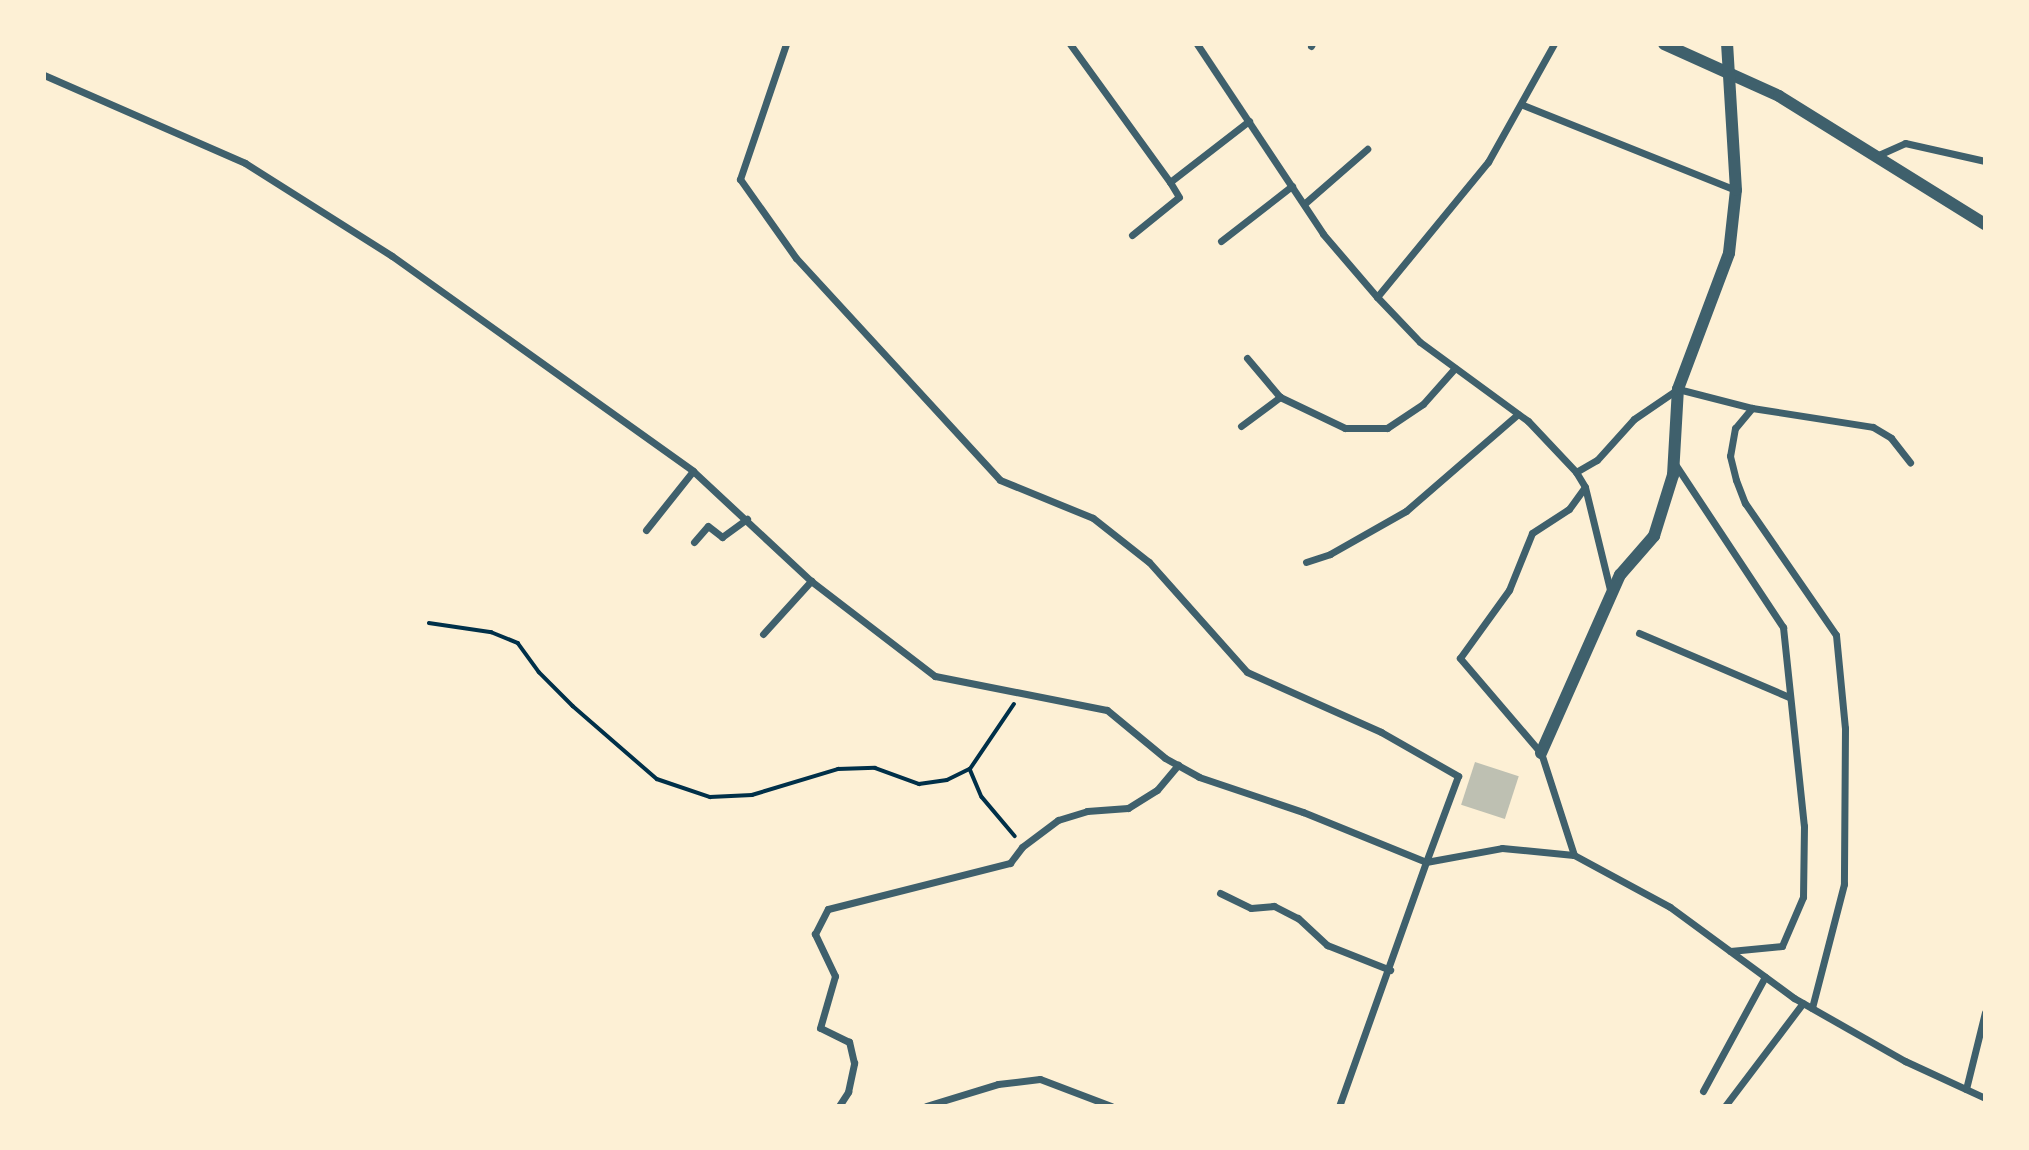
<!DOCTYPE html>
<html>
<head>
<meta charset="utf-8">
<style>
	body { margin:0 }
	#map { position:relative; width:2029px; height:1150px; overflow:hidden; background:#fdf0d5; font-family:"Noto Sans",sans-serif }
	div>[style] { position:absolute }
	.building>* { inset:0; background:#bec0b2; transform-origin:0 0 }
	.path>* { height:3.5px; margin:-1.75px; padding:0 1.75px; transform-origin:1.75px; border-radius:1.75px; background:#003049 }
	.minor>* { height:7px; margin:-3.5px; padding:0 3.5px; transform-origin:3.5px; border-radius:3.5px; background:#3f606c }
	.tertiary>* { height:12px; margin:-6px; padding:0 6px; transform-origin:6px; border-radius:6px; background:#3f606c }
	span { translate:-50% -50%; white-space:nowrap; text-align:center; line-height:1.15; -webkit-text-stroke:6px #fdf0d5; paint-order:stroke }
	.frame { position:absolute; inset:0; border:46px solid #fdf0d5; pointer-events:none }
</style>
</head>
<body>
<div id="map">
	<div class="building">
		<div style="left:1475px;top:762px;width:46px;height:45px;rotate:18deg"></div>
	</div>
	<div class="path">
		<div style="left:429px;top:623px;width:63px;rotate:8.3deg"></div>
		<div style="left:491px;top:632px;width:29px;rotate:22deg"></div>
		<div style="left:518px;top:643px;width:36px;rotate:54deg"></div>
		<div style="left:539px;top:672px;width:48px;rotate:45deg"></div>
		<div style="left:573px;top:706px;width:111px;rotate:41deg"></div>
		<div style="left:657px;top:779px;width:56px;rotate:18.8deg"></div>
		<div style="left:710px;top:797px;width:42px;rotate:-2.7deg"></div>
		<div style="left:752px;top:795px;width:90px;rotate:-16.8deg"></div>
		<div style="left:838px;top:769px;width:37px;rotate:-2deg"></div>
		<div style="left:875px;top:768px;width:47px;rotate:20deg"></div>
		<div style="left:919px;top:784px;width:28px;rotate:-8deg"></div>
		<div style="left:947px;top:780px;width:25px;rotate:-26deg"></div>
		<div style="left:970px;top:769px;width:78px;rotate:-55.9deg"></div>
		<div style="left:970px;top:769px;width:30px;rotate:67deg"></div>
		<div style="left:982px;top:797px;width:51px;rotate:49.8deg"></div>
	</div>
	<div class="minor">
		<div style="left:786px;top:44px;width:143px;rotate:108.8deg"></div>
		<div style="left:740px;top:179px;width:97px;rotate:54.7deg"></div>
		<div style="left:796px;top:258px;width:301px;rotate:47.4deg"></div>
		<div style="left:1000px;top:480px;width:100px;rotate:22.2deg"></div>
		<div style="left:1093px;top:518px;width:71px;rotate:38.2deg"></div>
		<div style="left:1149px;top:562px;width:147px;rotate:48.3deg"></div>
		<div style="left:1247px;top:672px;width:147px;rotate:24.1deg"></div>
		<div style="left:1381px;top:732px;width:89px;rotate:29.7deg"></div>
		<div style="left:1458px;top:776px;width:92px;rotate:110.4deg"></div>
		<div style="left:1070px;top:44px;width:170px;rotate:54.1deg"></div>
		<div style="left:1197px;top:44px;width:228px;rotate:56.4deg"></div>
		<div style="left:1323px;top:234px;width:83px;rotate:49.4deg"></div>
		<div style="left:1377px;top:297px;width:62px;rotate:46.3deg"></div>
		<div style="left:1420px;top:342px;width:134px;rotate:36.2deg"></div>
		<div style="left:1528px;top:421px;width:70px;rotate:46.7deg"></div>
		<div style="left:1576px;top:472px;width:17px;rotate:59deg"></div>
		<div style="left:1585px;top:487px;width:110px;rotate:76.3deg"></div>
		<div style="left:1311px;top:46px;width:2px;rotate:-63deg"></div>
		<div style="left:44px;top:75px;width:219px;rotate:23.6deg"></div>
		<div style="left:245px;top:163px;width:174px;rotate:32.3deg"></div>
		<div style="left:392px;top:256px;width:370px;rotate:35.5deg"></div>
		<div style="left:693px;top:471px;width:161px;rotate:43deg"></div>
		<div style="left:811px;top:581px;width:156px;rotate:37.5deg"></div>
		<div style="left:935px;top:676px;width:175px;rotate:11.2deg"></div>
		<div style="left:1107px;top:710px;width:75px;rotate:39.6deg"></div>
		<div style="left:1165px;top:758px;width:39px;rotate:29deg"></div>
		<div style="left:1199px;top:777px;width:110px;rotate:18.6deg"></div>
		<div style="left:1303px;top:812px;width:133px;rotate:22.1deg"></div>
		<div style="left:1426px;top:862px;width:259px;rotate:109.6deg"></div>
		<div style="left:1523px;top:105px;width:229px;rotate:21.8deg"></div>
		<div style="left:1874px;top:157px;width:34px;rotate:-24deg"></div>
		<div style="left:1905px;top:143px;width:82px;rotate:12.7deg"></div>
		<div style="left:1304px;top:204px;width:84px;rotate:-41.1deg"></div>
		<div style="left:1132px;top:235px;width:60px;rotate:-39deg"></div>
		<div style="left:1179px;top:197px;width:17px;rotate:-121deg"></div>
		<div style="left:1170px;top:182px;width:100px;rotate:-37.7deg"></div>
		<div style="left:1221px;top:241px;width:90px;rotate:-37.8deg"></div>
		<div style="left:1377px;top:297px;width:175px;rotate:-50.6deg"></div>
		<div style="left:1488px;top:162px;width:135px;rotate:-60.8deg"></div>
		<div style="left:1247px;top:358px;width:51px;rotate:49.8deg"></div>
		<div style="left:1752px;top:408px;width:26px;rotate:130deg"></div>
		<div style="left:1735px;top:428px;width:28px;rotate:100deg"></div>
		<div style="left:1730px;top:456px;width:25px;rotate:76deg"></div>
		<div style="left:1736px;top:480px;width:25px;rotate:69deg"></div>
		<div style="left:1745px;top:503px;width:160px;rotate:55.4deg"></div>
		<div style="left:1836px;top:635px;width:93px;rotate:84.5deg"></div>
		<div style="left:1845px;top:728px;width:156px;rotate:90.4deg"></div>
		<div style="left:1844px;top:884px;width:128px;rotate:104.5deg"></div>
		<div style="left:1241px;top:426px;width:49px;rotate:-36.6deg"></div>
		<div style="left:1280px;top:397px;width:72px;rotate:25.5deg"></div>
		<div style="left:1345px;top:428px;width:42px"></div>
		<div style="left:1387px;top:428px;width:43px;rotate:-33.7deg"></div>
		<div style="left:1423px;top:404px;width:48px;rotate:-48.4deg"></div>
		<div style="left:1675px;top:464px;width:196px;rotate:56.5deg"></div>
		<div style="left:1783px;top:627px;width:200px;rotate:84deg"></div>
		<div style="left:1804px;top:826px;width:71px;rotate:90.8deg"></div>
		<div style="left:1803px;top:897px;width:53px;rotate:113.2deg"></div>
		<div style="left:1782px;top:946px;width:52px;rotate:174.5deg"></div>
		<div style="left:1576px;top:472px;width:24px;rotate:-30deg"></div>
		<div style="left:1597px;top:460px;width:55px;rotate:-47.9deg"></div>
		<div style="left:1634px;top:419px;width:53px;rotate:-34.3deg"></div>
		<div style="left:1678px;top:389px;width:76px;rotate:14.4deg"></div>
		<div style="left:1752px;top:408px;width:122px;rotate:8.9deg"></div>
		<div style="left:1873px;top:427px;width:21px;rotate:31deg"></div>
		<div style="left:1891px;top:438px;width:31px;rotate:52deg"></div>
		<div style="left:646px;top:530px;width:75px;rotate:-51.5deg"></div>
		<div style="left:694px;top:542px;width:21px;rotate:-49deg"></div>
		<div style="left:708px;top:526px;width:18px;rotate:38deg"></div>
		<div style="left:722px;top:537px;width:31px;rotate:-36deg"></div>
		<div style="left:1306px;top:562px;width:25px;rotate:-18deg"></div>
		<div style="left:1330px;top:554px;width:87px;rotate:-29.5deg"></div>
		<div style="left:1406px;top:511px;width:148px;rotate:-40.9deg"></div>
		<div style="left:1639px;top:633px;width:163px;rotate:23.1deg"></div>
		<div style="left:763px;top:634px;width:72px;rotate:-47.8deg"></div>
		<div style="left:1574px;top:855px;width:107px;rotate:-107.9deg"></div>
		<div style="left:1541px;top:753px;width:125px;rotate:-130.5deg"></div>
		<div style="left:1460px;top:658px;width:84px;rotate:-54.2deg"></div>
		<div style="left:1509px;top:590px;width:61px;rotate:-68deg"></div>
		<div style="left:1532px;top:533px;width:44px;rotate:-33deg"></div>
		<div style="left:1569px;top:509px;width:27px;rotate:-54deg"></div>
		<div style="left:1426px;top:862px;width:77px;rotate:-10.4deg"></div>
		<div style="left:1502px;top:848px;width:72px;rotate:5.6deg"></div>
		<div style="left:1574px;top:855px;width:109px;rotate:28.4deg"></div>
		<div style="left:1670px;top:907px;width:154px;rotate:36.3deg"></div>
		<div style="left:1794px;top:998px;width:128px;rotate:29.6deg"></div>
		<div style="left:1905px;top:1061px;width:88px;rotate:24.8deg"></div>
		<div style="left:1220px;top:893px;width:34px;rotate:26deg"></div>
		<div style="left:1251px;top:908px;width:23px;rotate:-5deg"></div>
		<div style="left:1274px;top:906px;width:27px;rotate:27deg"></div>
		<div style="left:1298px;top:918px;width:40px;rotate:43deg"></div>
		<div style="left:1327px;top:945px;width:68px;rotate:21.6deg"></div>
		<div style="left:1966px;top:1089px;width:79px;rotate:-76.1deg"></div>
		<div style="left:1703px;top:1091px;width:130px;rotate:-61.5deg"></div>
		<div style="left:839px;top:1106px;width:17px;rotate:-57deg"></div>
		<div style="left:848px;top:1092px;width:30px;rotate:-78deg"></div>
		<div style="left:854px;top:1063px;width:22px;rotate:-103deg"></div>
		<div style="left:849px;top:1042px;width:32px;rotate:-154deg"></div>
		<div style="left:820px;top:1028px;width:54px;rotate:-73.9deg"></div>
		<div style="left:835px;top:976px;width:47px;rotate:-115.5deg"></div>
		<div style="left:815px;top:934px;width:28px;rotate:-63deg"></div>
		<div style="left:828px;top:909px;width:188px;rotate:-14.2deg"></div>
		<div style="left:1010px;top:863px;width:20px;rotate:-53deg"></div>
		<div style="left:1022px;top:847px;width:45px;rotate:-36.9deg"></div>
		<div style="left:1058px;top:820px;width:30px;rotate:-17deg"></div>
		<div style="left:1087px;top:811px;width:41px;rotate:-4.2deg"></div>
		<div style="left:1128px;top:808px;width:34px;rotate:-32deg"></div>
		<div style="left:1157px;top:790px;width:33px;rotate:-50deg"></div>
		<div style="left:926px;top:1106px;width:75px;rotate:-17deg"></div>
		<div style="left:998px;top:1084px;width:42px;rotate:-6.8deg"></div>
		<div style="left:1040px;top:1079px;width:76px;rotate:20.8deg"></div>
		<div style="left:1725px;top:1106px;width:129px;rotate:-52.9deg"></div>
	</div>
	<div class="tertiary">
		<div style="left:1664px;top:44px;width:126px;rotate:24.3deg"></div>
		<div style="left:1779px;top:96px;width:243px;rotate:31.9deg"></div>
		<div style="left:1541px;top:753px;width:195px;rotate:-66.1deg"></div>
		<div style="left:1620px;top:575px;width:52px;rotate:-48.9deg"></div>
		<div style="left:1654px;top:536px;width:64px;rotate:-72.7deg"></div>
		<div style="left:1673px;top:475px;width:86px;rotate:-86.7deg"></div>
		<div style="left:1678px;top:389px;width:145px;rotate:-69.4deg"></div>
		<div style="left:1729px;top:253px;width:63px;rotate:-83.7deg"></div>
		<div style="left:1736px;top:190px;width:146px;rotate:-93.5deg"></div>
	</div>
	<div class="frame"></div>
</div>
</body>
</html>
